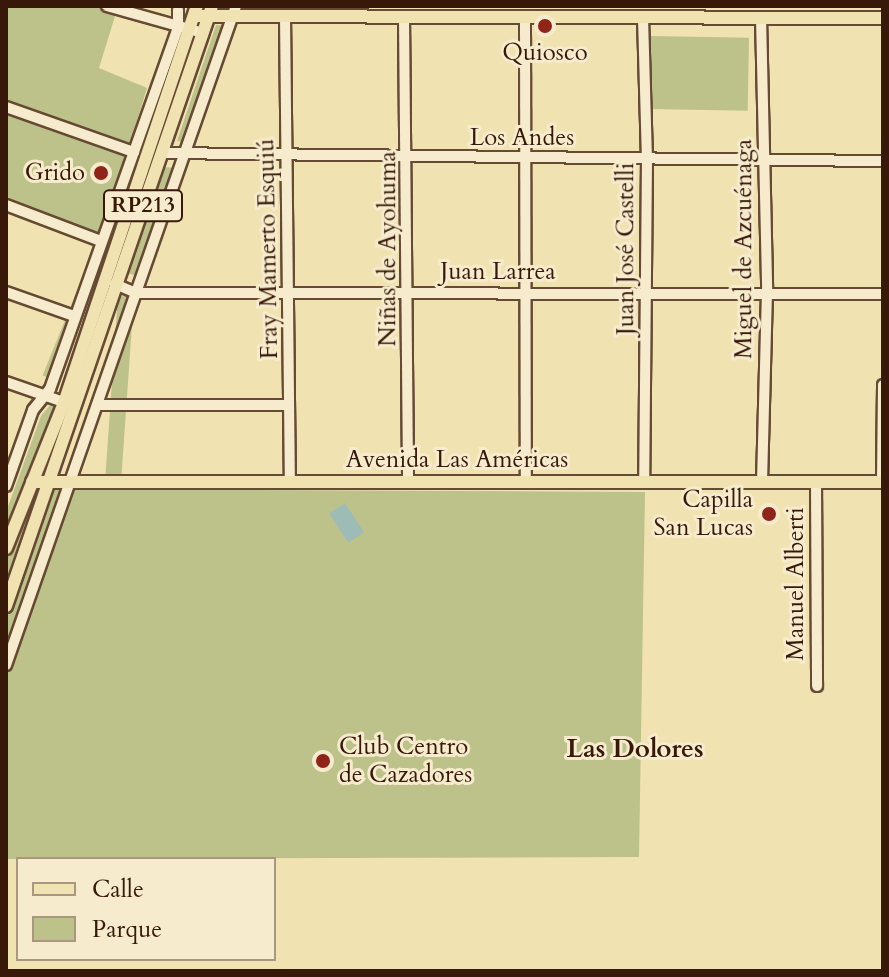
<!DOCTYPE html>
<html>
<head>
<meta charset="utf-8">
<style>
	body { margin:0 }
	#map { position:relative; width:889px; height:977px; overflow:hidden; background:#f1e2b2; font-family:Cardo,serif }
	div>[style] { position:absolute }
	.green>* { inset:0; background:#bdc28a; transform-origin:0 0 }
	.water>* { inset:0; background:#9ebcb6; transform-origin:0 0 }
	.roads { filter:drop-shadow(2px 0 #664a33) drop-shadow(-2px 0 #664a33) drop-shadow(0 2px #664a33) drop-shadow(0 -2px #664a33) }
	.minor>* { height:10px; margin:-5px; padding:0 5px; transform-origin:5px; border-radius:5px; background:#f6eccd }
	.major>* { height:12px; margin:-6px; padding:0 6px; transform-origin:6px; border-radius:6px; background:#f1e2b2 }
	.dots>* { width:22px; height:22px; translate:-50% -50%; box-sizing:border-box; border:4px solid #f6eccd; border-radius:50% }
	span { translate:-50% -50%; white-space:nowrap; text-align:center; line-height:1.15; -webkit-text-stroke:6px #f6eccd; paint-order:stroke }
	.shield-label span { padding:2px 6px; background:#f6eccd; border:2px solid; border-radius:6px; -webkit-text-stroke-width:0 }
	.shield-label { font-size:22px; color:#371809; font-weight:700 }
	.poi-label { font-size:24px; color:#371809 }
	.right { translate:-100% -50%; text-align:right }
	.left { translate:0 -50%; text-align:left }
	.street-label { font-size:24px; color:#371809 }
	.neighbourhood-label { font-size:26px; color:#371809; font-weight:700 }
	.frame { position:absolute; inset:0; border:8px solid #371809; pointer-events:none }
	.legend { position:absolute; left:16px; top:857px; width:260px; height:104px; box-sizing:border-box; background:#f6eccd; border:2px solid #aa977f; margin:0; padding:10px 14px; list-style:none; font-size:24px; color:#371809 }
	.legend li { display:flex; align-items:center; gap:16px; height:40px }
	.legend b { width:40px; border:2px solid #aa977f }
</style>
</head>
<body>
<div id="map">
	<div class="green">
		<div style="clip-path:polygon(6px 6px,97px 6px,116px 13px,99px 68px,147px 88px,102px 236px,6px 198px)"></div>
		<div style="clip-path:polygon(216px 25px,229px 26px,188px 143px,177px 141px)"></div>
		<div style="left:651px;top:36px;width:98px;height:73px;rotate:1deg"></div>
		<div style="left:179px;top:38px;width:5px;height:364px;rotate:22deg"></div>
		<div style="clip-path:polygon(161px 167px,180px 168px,142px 277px,126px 273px)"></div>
		<div style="left:118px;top:296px;width:16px;height:184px;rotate:4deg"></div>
		<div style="clip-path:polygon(50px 405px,59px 405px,6px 531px,6px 512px,41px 416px)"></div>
		<div style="clip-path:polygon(51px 487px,64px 488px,6px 652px,6px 615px)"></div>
		<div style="clip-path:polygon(33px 489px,43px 492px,6px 594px,6px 562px)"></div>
		<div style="clip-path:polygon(66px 489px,645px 492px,639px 857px,6px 859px,6px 665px)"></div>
	</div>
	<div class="water">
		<div style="left:345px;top:503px;width:35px;height:19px;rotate:57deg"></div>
	</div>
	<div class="roads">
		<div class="minor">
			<div style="left:107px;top:6px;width:100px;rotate:15.7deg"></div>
			<div style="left:285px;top:15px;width:467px;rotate:89.4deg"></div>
			<div style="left:404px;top:16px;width:466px;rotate:89.5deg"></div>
			<div style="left:525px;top:17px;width:465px;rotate:89.9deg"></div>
			<div style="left:643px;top:17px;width:142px;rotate:88.4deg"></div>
			<div style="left:647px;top:159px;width:323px;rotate:90.5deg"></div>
			<div style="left:761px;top:17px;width:274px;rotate:88.7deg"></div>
			<div style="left:767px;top:291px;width:191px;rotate:91.5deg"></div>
			<div style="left:6px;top:107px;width:136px;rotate:19.4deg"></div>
			<div style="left:162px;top:153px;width:721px;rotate:0.64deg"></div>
			<div style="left:6px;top:205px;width:102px;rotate:20.8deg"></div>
			<div style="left:115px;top:284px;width:23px;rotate:23deg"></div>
			<div style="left:136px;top:293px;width:747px;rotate:0.08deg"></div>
			<div style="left:6px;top:292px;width:72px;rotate:19.4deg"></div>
			<div style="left:6px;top:382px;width:67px;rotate:19.2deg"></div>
			<div style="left:97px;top:405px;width:192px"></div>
			<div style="left:816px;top:482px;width:204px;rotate:89.7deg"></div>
			<div style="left:882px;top:482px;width:97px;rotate:-89.4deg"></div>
			<div style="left:6px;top:486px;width:81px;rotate:-70.4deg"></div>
			<div style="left:33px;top:410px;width:27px;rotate:-51deg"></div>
			<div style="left:50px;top:389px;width:383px;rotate:-70.5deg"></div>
			<div style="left:178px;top:28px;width:18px;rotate:-90deg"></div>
			<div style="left:6px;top:665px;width:698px;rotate:-70.76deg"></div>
		</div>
		<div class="major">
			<div style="left:194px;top:16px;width:689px;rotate:0.17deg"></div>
			<div style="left:32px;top:482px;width:851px"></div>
			<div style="left:6px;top:548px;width:156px;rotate:-68.2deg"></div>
			<div style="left:64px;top:403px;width:419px;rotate:-71.5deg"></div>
			<div style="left:6px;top:606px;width:634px;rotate:-71.05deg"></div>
		</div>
	</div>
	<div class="dots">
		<div style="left:545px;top:26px;background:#8f2418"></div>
		<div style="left:101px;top:173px;background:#8f2418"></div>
		<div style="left:769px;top:514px;background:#8f2418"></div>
		<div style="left:323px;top:761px;background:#8f2418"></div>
	</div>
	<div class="shield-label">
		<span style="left:143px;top:206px">RP213</span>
	</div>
	<div class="poi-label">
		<span style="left:545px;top:53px">Quiosco</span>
		<span class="right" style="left:85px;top:173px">Grido</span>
		<span class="right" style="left:753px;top:514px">Capilla<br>San Lucas</span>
		<span class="left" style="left:339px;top:761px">Club Centro<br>de Cazadores</span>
	</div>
	<div class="street-label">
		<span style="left:522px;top:138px">Los Andes</span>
		<span style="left:268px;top:249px;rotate:-91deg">Fray Mamerto Esquiú</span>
		<span style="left:388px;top:249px;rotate:-90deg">Niñas de Ayohuma</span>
		<span style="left:626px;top:249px;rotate:-90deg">Juan José Castelli</span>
		<span style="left:744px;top:249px;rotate:-90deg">Miguel de Azcuénaga</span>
		<span style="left:498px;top:272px">Juan Larrea</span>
		<span style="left:457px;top:460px">Avenida Las Américas</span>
		<span style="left:796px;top:584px;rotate:-90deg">Manuel Alberti</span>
	</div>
	<div class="neighbourhood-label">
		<span style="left:635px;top:749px">Las Dolores</span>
	</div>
	<div class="frame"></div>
	<ul class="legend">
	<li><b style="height:10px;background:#f1e2b2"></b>Calle</li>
	<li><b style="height:22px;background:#bdc28a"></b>Parque</li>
	</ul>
</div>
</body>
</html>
